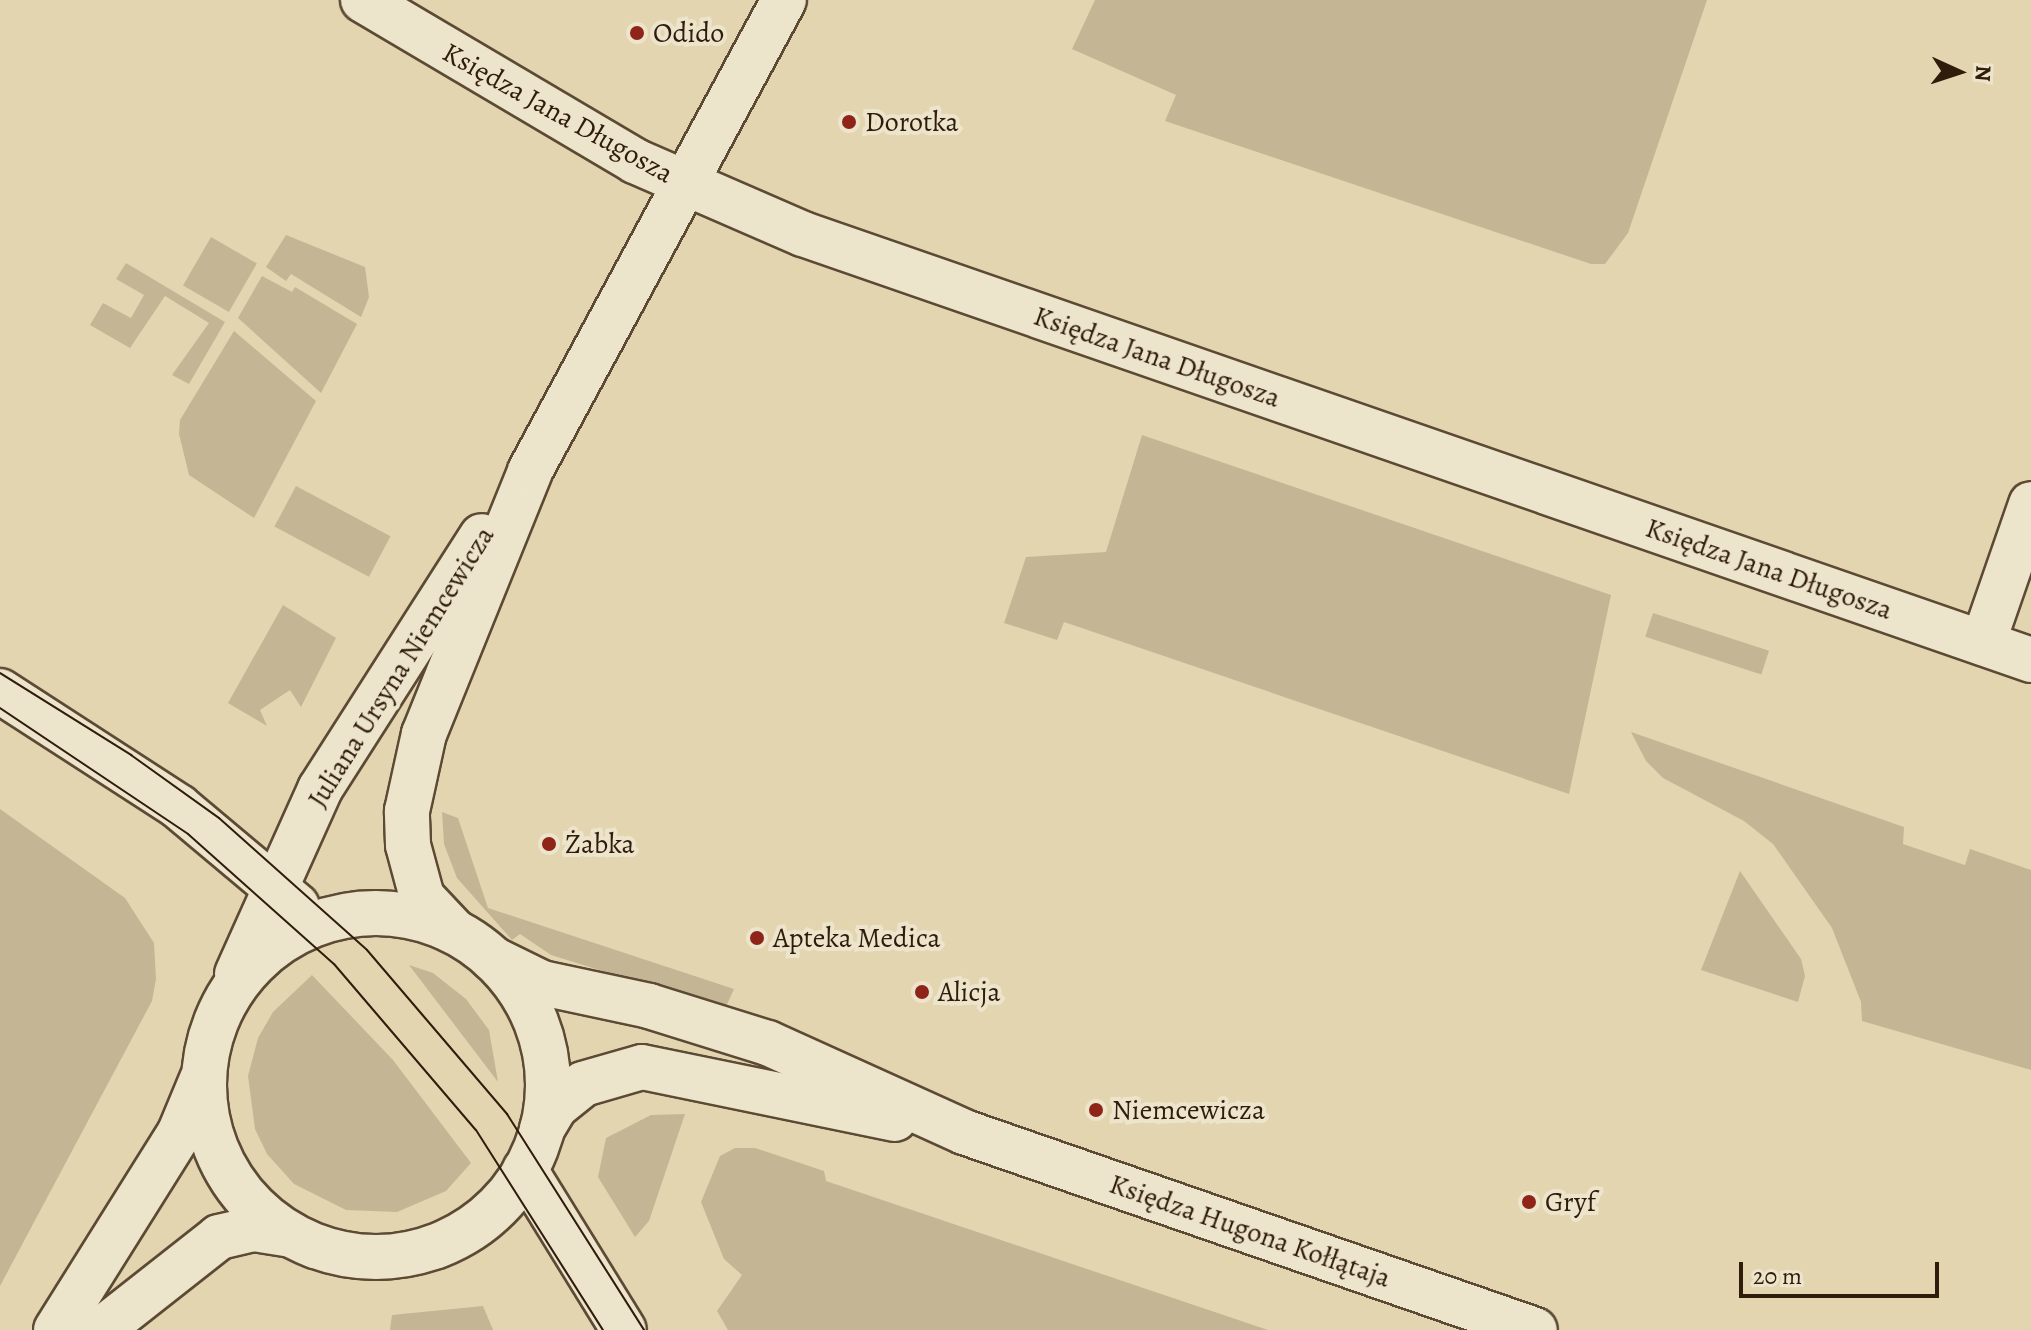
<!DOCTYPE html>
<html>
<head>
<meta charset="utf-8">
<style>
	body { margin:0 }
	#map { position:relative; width:2031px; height:1330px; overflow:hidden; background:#e3d5b0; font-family:Alegreya,serif }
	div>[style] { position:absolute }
	.green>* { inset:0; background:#c4b694; transform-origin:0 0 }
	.roads { filter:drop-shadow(2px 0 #5c4a34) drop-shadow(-2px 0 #5c4a34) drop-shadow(0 2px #5c4a34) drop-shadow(0 -2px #5c4a34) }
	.minor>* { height:44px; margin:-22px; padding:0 22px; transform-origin:22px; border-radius:22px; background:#ede4cc }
	.minor>.ring { margin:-22px; padding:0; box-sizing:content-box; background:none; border:44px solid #ede4cc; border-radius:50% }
	.tram>* { height:2px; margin:-1px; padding:0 1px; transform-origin:1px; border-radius:1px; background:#2f1c0b }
	.dots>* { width:22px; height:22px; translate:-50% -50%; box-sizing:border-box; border:4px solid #ede4cc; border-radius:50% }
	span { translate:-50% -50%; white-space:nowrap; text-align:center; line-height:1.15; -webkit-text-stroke:8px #ede4cc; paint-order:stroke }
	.poi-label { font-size:28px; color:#2f1c0b }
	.left { translate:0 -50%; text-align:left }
	.street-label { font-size:28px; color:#2f1c0b }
	.north { position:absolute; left:1919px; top:32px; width:80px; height:80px; -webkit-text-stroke:6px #ede4cc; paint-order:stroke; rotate:93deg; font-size:22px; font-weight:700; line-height:32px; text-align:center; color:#2f1c0b }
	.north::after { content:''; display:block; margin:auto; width:28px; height:36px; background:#2f1c0b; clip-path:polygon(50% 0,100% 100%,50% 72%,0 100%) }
	.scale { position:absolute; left:1739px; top:1262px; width:200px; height:36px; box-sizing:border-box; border:4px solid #2f1c0b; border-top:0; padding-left:10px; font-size:24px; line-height:28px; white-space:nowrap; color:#2f1c0b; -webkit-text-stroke:6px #ede4cc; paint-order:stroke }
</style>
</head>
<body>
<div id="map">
	<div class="green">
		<div style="clip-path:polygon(1095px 0,1707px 0,1628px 233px,1605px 264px,1591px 264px,1165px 121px,1176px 95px,1072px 49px)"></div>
		<div style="clip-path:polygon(286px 235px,365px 267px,369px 297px,361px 317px,291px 274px,286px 281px,266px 267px)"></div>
		<div style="left:211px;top:237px;width:53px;height:56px;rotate:30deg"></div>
		<div style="clip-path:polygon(126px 263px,225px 322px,189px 384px,172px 375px,209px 323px,165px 296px,130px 348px,90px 325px,103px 303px,131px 318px,144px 295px,116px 279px)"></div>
		<div style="clip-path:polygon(262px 276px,292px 292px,295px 287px,357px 324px,321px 393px,238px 318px)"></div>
		<div style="clip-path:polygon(234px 331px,316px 401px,254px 518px,189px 475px,179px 434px,180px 420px)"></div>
		<div style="clip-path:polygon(1142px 435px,1611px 595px,1569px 794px,1064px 622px,1057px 640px,1004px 623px,1026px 557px,1106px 552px)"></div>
		<div style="left:296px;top:486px;width:107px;height:46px;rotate:28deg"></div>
		<div style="clip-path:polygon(283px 605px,336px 638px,301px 707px,290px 690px,260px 710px,267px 726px,228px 703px)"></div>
		<div style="left:1653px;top:613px;width:122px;height:25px;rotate:18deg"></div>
		<div style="clip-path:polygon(1631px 732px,1904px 827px,1903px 844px,1965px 865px,1970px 849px,2031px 870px,2031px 1070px,1862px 1021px,1861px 1002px,1832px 928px,1773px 844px,1744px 821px,1663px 778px,1646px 761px)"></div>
		<div style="clip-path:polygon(0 809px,125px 898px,154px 943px,156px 979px,152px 1001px,0 1286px)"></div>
		<div style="clip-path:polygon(442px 812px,458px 818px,488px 908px,734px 989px,725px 1009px,551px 955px,520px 934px,512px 940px,457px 878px,444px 844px)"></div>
		<div style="clip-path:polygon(1740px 871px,1801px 959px,1805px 976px,1798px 1002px,1701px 970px)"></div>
		<div style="clip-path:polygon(409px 965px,433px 973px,466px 999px,489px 1030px,498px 1082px)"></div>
		<div style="clip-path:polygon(312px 975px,393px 1060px,471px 1163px,446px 1191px,397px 1212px,346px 1210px,294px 1184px,267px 1154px,255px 1129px,248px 1076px,258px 1038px,273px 1012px)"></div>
		<div style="clip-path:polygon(685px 1114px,649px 1221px,635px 1237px,598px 1177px,606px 1138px,651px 1115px)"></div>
		<div style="clip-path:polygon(735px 1148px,755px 1148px,824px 1171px,826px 1181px,1268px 1330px,728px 1330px,717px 1311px,742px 1275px,724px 1259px,701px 1202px,720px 1156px)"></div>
		<div style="clip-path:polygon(483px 1306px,493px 1330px,390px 1330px,392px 1315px)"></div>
	</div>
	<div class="roads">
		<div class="minor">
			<div style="left:363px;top:0;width:316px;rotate:30.6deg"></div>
			<div style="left:635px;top:161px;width:183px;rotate:23.5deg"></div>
			<div style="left:803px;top:234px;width:1300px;rotate:19.13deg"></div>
			<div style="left:1983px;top:643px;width:147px;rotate:-70.9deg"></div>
			<div style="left:0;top:691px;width:213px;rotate:32.9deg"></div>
			<div style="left:179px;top:807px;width:154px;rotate:40deg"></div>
			<div class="ring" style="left:204px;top:913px;width:300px;height:300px"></div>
			<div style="left:453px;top:930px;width:45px;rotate:-133.2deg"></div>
			<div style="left:422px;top:897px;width:54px;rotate:-105.1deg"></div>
			<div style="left:408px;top:845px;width:34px;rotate:-92deg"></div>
			<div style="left:407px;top:811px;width:79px;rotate:-77.6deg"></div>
			<div style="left:424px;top:734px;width:284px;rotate:-68deg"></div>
			<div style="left:530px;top:471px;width:535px;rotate:-61.66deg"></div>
			<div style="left:493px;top:959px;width:55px;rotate:26.1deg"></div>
			<div style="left:542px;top:983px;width:109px;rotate:12.1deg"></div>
			<div style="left:649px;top:1006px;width:125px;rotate:17.3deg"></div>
			<div style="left:768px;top:1043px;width:215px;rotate:24.4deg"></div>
			<div style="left:964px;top:1132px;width:604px;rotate:19.12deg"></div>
			<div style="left:237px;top:974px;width:203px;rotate:-65.8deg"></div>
			<div style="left:320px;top:789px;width:300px;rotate:-57.4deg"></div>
			<div style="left:542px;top:1129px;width:26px;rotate:-59deg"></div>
			<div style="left:555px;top:1107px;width:36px;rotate:-39deg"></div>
			<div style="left:583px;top:1084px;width:61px;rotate:-16.1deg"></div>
			<div style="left:642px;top:1067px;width:258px;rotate:11.6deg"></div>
			<div style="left:525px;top:1170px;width:188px;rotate:58.3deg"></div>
			<div style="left:56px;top:1330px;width:234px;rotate:-57.9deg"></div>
			<div style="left:180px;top:1132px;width:57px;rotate:-67.5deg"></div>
			<div style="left:101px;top:1330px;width:150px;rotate:-38.2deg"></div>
			<div style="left:219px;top:1237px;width:36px;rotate:-13deg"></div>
			<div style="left:254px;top:1229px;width:38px;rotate:9deg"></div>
		</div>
	</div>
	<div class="tram">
		<div style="left:0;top:673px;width:155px;rotate:32deg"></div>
		<div style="left:131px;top:755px;width:108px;rotate:35.6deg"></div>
		<div style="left:219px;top:818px;width:198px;rotate:41.7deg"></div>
		<div style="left:367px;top:950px;width:216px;rotate:49.5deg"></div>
		<div style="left:507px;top:1114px;width:256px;rotate:57.6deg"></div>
		<div style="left:0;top:708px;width:226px;rotate:33.8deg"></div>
		<div style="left:188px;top:834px;width:195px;rotate:41.7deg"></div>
		<div style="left:334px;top:964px;width:218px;rotate:49.5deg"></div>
		<div style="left:476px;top:1130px;width:237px;rotate:57.6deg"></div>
	</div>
	<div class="dots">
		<div style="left:637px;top:33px;background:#8f2418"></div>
		<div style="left:849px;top:122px;background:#8f2418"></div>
		<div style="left:549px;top:844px;background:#8f2418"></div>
		<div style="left:757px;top:938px;background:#8f2418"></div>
		<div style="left:922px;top:992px;background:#8f2418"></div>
		<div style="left:1096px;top:1110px;background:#8f2418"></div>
		<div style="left:1529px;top:1202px;background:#8f2418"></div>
	</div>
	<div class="poi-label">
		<span class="left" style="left:653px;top:33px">Odido</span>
		<span class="left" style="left:865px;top:122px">Dorotka</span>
		<span class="left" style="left:565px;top:844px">Żabka</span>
		<span class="left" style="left:773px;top:938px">Apteka Medica</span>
		<span class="left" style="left:938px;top:992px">Alicja</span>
		<span class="left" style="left:1112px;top:1110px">Niemcewicza</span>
		<span class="left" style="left:1545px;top:1202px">Gryf</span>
	</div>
	<div class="street-label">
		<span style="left:558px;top:113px;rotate:29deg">Księdza Jana Długosza</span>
		<span style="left:1157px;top:357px;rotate:19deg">Księdza Jana Długosza</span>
		<span style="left:1769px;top:569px;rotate:19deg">Księdza Jana Długosza</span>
		<span style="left:401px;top:667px;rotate:-58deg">Juliana Ursyna Niemcewicza</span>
		<span style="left:1250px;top:1231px;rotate:19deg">Księdza Hugona Kołłątaja</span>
	</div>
	<div class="north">N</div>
	<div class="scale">20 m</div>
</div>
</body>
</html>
